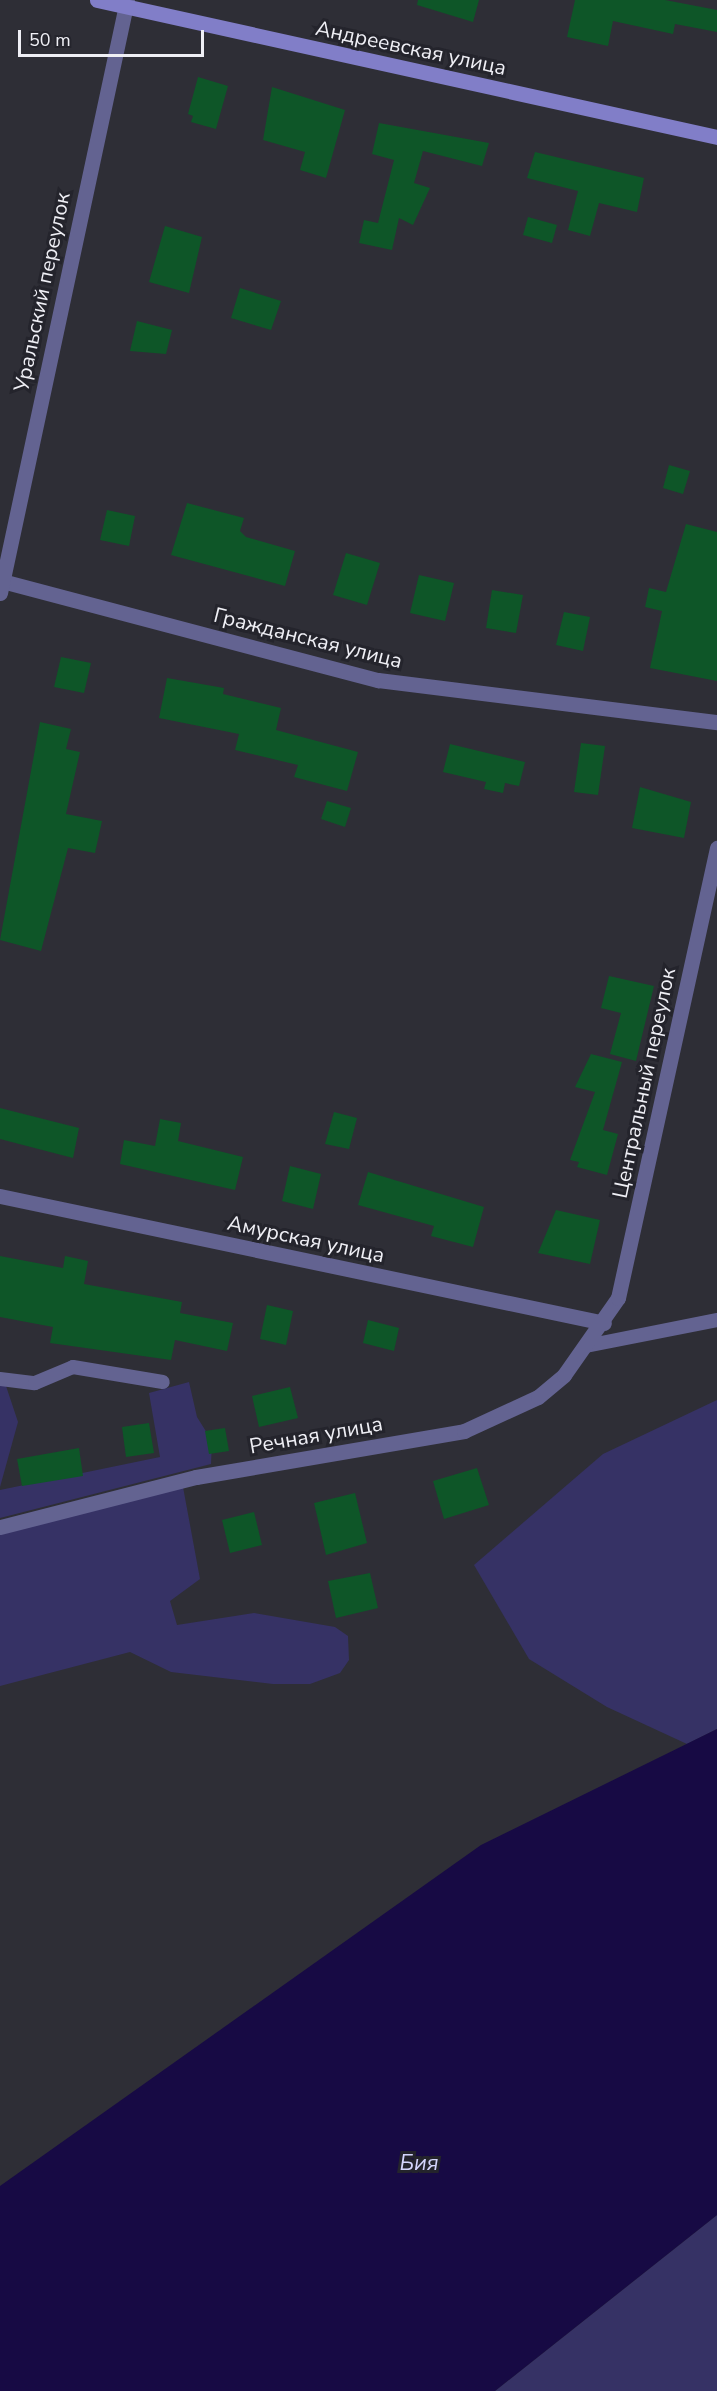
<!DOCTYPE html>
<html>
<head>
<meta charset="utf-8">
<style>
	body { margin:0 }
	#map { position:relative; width:717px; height:2391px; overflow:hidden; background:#2e2e36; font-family:"Nunito Sans",sans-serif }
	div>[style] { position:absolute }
	.green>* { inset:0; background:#363265 }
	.water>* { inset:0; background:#170a44 }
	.building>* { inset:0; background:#0e5628 }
	.lane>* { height:14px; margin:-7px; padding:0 7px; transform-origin:7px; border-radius:7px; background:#636391 }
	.street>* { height:15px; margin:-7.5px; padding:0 7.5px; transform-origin:7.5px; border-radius:7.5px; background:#636391 }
	.secondary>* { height:15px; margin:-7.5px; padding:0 7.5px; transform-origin:7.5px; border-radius:7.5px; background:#817ec8 }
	span { translate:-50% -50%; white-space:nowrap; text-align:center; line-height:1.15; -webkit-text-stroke:6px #24242c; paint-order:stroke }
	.street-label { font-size:21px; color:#efeff5 }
	.water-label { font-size:22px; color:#d4d5fb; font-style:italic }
	.scale { position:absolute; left:18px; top:30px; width:186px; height:27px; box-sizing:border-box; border:3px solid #efeff5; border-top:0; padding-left:8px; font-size:18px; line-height:21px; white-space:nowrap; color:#efeff5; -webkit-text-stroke:4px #24242c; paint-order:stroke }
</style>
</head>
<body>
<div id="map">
	<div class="green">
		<div style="clip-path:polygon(189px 1382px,197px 1417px,212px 1441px,211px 1464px,0 1518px,0 1490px,160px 1457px,149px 1393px)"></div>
		<div style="clip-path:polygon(0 1385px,6px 1386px,18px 1422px,0 1487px)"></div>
		<div style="clip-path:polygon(717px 1400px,717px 1729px,687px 1744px,607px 1707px,529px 1659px,474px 1565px,603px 1454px)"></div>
		<div style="clip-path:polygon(183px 1487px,200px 1579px,170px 1601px,177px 1625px,254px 1613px,335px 1627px,348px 1636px,349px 1660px,340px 1673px,310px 1684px,273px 1684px,171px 1672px,130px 1652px,0 1686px,0 1531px)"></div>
		<div style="clip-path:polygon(717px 2215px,717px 2391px,495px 2391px)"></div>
	</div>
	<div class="water">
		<div style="clip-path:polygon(717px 1729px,717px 2215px,495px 2391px,0 2391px,0 2186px,481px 1845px)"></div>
	</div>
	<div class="building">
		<div style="clip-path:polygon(418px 0,479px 0,473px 22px,417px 5px)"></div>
		<div style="clip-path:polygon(575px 0,665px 0,717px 10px,717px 32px,675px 24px,673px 34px,613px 21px,608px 46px,567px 37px)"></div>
		<div style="clip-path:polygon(198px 77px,228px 86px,216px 129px,191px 122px,193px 116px,188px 114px)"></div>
		<div style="clip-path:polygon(272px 87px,345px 110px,326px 178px,300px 170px,305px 152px,263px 140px)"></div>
		<div style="clip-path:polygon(379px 123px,489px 143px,482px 166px,423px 151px,414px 183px,430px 188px,413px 225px,399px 218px,392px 250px,359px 243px,364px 220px,378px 223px,394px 160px,372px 154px)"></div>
		<div style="clip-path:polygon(535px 152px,644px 178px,637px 212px,599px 203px,590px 236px,568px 230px,578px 191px,527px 178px)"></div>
		<div style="clip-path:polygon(528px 217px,557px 225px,552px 243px,523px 235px)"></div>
		<div style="clip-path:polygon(165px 226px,202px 237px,189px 293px,149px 282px)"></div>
		<div style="clip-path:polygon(240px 288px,281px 301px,271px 330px,231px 318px)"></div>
		<div style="clip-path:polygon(137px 321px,172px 330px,166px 354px,130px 351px)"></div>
		<div style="clip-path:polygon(669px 465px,690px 471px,683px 494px,663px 488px)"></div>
		<div style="clip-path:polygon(187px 503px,244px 518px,240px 531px,246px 537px,295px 551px,285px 586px,171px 555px)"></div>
		<div style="clip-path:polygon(107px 510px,135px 516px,129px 546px,100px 540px)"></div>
		<div style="clip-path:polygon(686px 524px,717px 532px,717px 681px,650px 668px,662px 611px,645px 607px,649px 588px,666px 592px)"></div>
		<div style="clip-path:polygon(346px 553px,380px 563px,367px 605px,333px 595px)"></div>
		<div style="clip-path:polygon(419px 575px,454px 583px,445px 621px,410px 613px)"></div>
		<div style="clip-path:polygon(492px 590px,523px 595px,516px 633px,486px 628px)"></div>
		<div style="clip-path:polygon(564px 612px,590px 617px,583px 651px,556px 645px)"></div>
		<div style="clip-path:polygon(61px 657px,91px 663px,84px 693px,54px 687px)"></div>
		<div style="clip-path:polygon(167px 678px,224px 688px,223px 694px,281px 708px,276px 730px,358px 752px,347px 791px,294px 777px,298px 765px,235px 750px,239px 734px,159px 718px)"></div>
		<div style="clip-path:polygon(40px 722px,71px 729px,66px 749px,80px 752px,66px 814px,102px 821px,95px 853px,68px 848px,41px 951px,0 940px)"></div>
		<div style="clip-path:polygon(581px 743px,605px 746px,598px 795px,574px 792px)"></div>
		<div style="clip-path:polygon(450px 744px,525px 762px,519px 786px,505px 783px,503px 793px,484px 789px,486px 782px,443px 772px)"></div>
		<div style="clip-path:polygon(640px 787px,691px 802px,684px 838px,632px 828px)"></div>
		<div style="clip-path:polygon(327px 801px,351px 808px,345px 827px,321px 819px)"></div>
		<div style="clip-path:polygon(609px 976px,654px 986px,636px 1061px,610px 1054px,621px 1013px,601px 1008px)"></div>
		<div style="clip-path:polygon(591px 1054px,622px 1062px,603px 1130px,618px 1134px,607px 1175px,577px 1167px,579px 1162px,570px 1160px,595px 1092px,575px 1087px)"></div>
		<div style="clip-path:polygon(0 1108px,79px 1128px,73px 1158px,0 1139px)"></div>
		<div style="clip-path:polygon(334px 1112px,357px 1118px,349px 1149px,325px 1144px)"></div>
		<div style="clip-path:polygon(160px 1119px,181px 1123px,178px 1141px,243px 1157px,235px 1190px,120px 1164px,124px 1140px,155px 1146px)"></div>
		<div style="clip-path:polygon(290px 1166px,321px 1174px,313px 1209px,282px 1201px)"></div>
		<div style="clip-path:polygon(368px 1172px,484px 1207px,473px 1247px,431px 1236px,434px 1226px,358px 1205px)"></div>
		<div style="clip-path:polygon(556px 1210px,600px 1220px,590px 1264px,538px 1253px)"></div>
		<div style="clip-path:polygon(0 1256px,63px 1268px,65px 1256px,88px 1261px,84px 1284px,182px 1302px,180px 1313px,233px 1323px,227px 1351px,175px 1340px,171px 1360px,50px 1343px,53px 1327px,0 1317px)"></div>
		<div style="clip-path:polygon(267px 1305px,293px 1311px,286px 1345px,260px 1339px)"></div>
		<div style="clip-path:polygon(368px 1320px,399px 1328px,394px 1351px,363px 1343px)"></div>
		<div style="clip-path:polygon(290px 1387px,298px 1418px,259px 1427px,252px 1396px)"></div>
		<div style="clip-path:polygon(149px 1423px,154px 1453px,126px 1457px,122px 1427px)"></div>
		<div style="clip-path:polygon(225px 1428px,229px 1451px,209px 1454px,205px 1431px)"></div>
		<div style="clip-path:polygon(79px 1448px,83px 1476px,22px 1486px,17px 1459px)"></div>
		<div style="clip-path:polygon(477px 1468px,489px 1505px,444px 1519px,433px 1481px)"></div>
		<div style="clip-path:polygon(355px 1493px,367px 1543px,326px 1555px,314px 1503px)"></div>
		<div style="clip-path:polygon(254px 1512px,262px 1545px,230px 1553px,222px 1520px)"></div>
		<div style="clip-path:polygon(370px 1573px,378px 1608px,336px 1618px,328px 1581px)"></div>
	</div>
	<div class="lane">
		<div style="left:586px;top:1346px;width:134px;rotate:-11.2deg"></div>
		<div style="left:0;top:1379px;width:35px;rotate:7deg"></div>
		<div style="left:35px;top:1383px;width:41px;rotate:-22.8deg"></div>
		<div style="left:73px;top:1367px;width:91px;rotate:9.5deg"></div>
	</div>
	<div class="street">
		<div style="left:2px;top:581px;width:389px;rotate:14.8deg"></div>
		<div style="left:378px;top:680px;width:342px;rotate:7.1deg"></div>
		<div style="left:0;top:593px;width:606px;rotate:-77.91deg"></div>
		<div style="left:0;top:1196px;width:617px;rotate:11.87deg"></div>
		<div style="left:0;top:1527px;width:202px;rotate:-14.3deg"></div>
		<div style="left:196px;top:1477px;width:272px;rotate:-9.7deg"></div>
		<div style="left:464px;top:1431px;width:81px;rotate:-24.7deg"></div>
		<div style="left:538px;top:1397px;width:34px;rotate:-40deg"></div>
		<div style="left:564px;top:1375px;width:94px;rotate:-55deg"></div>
		<div style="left:618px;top:1298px;width:461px;rotate:-77.6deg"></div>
	</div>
	<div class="secondary">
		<div style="left:97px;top:0;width:635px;rotate:12.46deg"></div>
	</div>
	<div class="street-label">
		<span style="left:411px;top:48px;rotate:12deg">Андреевская улица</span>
		<span style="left:42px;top:292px;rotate:-78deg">Уральский переулок</span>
		<span style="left:308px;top:638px;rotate:14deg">Гражданская улица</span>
		<span style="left:644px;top:1083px;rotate:-78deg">Центральный переулок</span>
		<span style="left:306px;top:1239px;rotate:12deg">Амурская улица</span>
		<span style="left:316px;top:1435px;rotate:-10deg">Речная улица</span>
	</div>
	<div class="water-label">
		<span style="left:419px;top:2164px">Бия</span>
	</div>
	<div class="scale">50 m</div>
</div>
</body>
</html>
